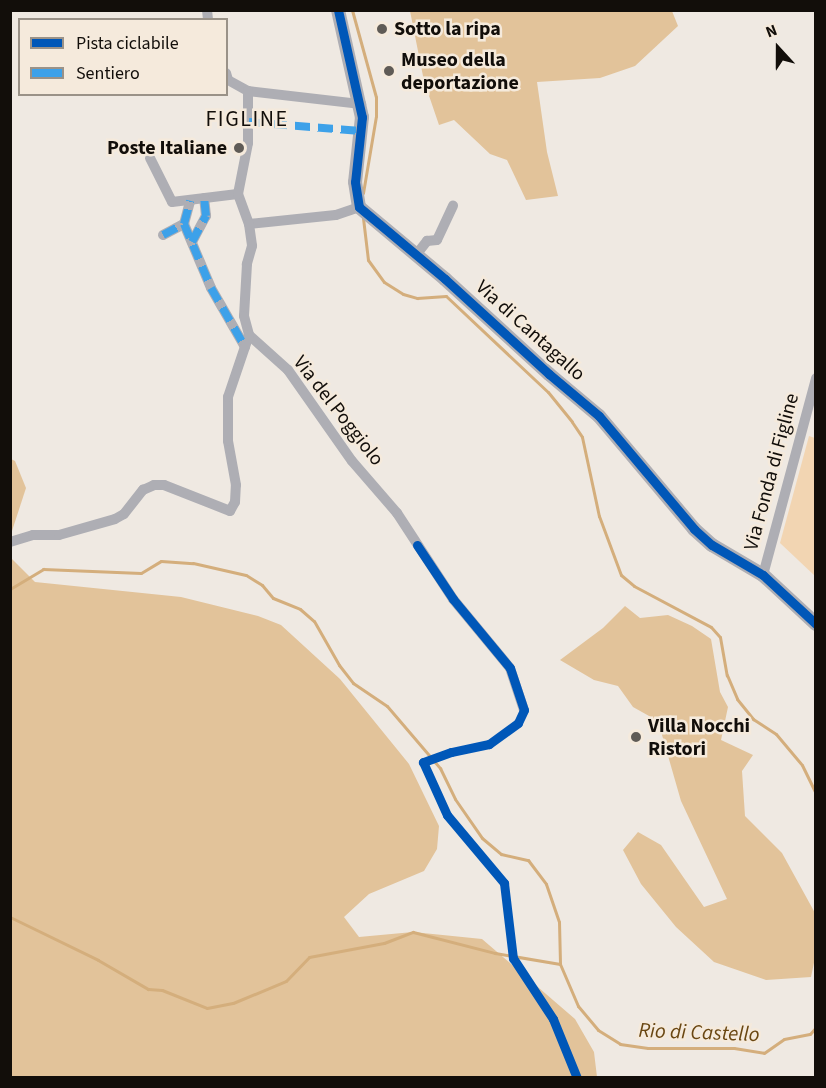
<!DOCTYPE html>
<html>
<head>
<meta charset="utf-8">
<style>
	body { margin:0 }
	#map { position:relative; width:826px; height:1088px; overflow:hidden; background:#efe9e2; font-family:"Source Sans 3",sans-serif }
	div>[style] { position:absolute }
	.green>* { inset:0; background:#f2d5b2 }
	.forest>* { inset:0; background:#e2c39a }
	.stream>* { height:3px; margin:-1.5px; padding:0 1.5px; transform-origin:1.5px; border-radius:1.5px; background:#d4ae7c }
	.minor>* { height:10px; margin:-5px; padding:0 5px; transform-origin:5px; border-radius:5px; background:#aeaeb4 }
	.tertiary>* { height:14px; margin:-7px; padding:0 7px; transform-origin:7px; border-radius:7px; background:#aeaeb4 }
	.quiet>* { height:8px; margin-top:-4px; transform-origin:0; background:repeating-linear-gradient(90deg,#3da1e9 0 15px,transparent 0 23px) }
	.cycleway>* { height:9px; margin:-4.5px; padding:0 4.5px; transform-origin:4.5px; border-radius:4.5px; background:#0057b8 }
	.dots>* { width:16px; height:16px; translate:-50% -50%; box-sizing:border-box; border:3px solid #f5eadc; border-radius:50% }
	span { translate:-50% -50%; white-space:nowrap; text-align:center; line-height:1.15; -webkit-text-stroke:5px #f5eadc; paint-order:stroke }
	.poi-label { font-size:20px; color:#120e0a; font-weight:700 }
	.left { translate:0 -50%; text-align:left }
	.right { translate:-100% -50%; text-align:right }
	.street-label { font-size:20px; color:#120e0a }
	.water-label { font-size:21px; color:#6a4712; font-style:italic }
	.quarter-label { font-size:22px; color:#120e0a; letter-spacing:1.5px }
	.frame { position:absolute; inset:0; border:12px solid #120e0a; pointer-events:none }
	.legend { position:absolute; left:18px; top:18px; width:210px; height:78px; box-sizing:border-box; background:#f5eadc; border:2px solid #9a9288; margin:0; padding:8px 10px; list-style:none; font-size:18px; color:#120e0a }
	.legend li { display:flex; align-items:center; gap:12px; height:30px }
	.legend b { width:30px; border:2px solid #9a9288 }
	.north { position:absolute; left:748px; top:18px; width:60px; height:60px; -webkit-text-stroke:4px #f5eadc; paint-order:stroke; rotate:339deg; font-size:16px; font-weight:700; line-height:24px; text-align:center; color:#120e0a }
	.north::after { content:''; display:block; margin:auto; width:21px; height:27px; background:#120e0a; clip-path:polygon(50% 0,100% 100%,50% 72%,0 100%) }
</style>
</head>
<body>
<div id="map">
	<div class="green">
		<div style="clip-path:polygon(809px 436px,815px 438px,815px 576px,780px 543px)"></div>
	</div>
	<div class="forest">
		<div style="clip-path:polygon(410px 11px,672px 11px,678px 26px,635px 66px,600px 78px,537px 82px,547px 152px,558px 196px,526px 200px,507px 160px,490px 154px,454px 120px,439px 125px,424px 81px)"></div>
		<div style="clip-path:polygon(11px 459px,15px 461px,26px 488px,11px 534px)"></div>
		<div style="clip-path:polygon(11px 558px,35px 582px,181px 597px,258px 616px,281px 625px,340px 679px,409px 764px,439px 826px,437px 849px,424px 871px,369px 894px,344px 917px,359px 937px,413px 932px,482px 939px,575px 1019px,594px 1052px,597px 1077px,11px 1077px)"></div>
		<div style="clip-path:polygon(625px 606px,640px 618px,668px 615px,692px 626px,711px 639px,720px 692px,728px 707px,721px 740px,753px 755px,742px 771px,745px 816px,782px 853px,815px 913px,815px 958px,811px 977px,766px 980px,714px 962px,676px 927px,641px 884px,623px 850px,638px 832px,661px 845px,704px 907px,727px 899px,681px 801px,658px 721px,633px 707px,618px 686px,594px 680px,560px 660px,603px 628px)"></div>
	</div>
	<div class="stream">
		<div style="left:352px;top:10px;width:90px;rotate:74.6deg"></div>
		<div style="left:376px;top:97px;width:19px;rotate:90deg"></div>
		<div style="left:376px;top:116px;width:78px;rotate:99.6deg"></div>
		<div style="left:363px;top:218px;width:42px;rotate:83.2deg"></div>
		<div style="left:368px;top:260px;width:27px;rotate:54deg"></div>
		<div style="left:384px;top:282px;width:22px;rotate:32deg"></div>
		<div style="left:403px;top:294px;width:15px;rotate:16deg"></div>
		<div style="left:417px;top:298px;width:29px;rotate:-4deg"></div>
		<div style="left:446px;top:296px;width:140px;rotate:43.3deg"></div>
		<div style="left:548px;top:392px;width:38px;rotate:51deg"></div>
		<div style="left:572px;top:422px;width:18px;rotate:56deg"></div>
		<div style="left:582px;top:437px;width:81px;rotate:77.9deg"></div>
		<div style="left:599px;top:516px;width:63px;rotate:69.6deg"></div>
		<div style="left:621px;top:575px;width:17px;rotate:40deg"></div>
		<div style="left:634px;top:586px;width:87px;rotate:28deg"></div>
		<div style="left:711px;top:627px;width:13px;rotate:48deg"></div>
		<div style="left:720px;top:637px;width:39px;rotate:80deg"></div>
		<div style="left:727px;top:675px;width:26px;rotate:67deg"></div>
		<div style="left:737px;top:699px;width:26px;rotate:51deg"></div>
		<div style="left:753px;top:719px;width:27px;rotate:33deg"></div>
		<div style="left:776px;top:734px;width:40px;rotate:50deg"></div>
		<div style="left:802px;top:765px;width:32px;rotate:64deg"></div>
		<div style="left:10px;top:589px;width:39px;rotate:-31deg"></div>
		<div style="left:43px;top:569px;width:98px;rotate:2.3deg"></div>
		<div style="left:141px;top:573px;width:23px;rotate:-31deg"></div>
		<div style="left:161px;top:561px;width:32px;rotate:4deg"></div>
		<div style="left:193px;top:563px;width:54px;rotate:12.8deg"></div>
		<div style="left:246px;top:575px;width:19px;rotate:32deg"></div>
		<div style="left:262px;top:585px;width:17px;rotate:50deg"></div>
		<div style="left:273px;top:598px;width:29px;rotate:22deg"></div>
		<div style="left:300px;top:609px;width:18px;rotate:41deg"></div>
		<div style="left:314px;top:621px;width:51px;rotate:60.4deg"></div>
		<div style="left:339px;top:665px;width:23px;rotate:52deg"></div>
		<div style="left:353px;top:683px;width:41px;rotate:34.1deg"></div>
		<div style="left:387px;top:706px;width:82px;rotate:49.5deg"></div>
		<div style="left:440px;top:768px;width:34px;rotate:64deg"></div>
		<div style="left:455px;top:799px;width:47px;rotate:55.3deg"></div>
		<div style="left:482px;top:838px;width:25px;rotate:40deg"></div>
		<div style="left:501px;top:854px;width:28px;rotate:13deg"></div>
		<div style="left:528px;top:860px;width:30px;rotate:53deg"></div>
		<div style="left:546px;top:884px;width:40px;rotate:71.1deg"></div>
		<div style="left:559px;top:922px;width:42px;rotate:88.6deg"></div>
		<div style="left:560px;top:964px;width:46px;rotate:66.8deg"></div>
		<div style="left:578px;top:1006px;width:31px;rotate:50deg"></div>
		<div style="left:598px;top:1030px;width:26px;rotate:32deg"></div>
		<div style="left:620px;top:1044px;width:28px;rotate:8deg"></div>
		<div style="left:648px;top:1048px;width:86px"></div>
		<div style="left:734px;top:1048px;width:30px;rotate:9deg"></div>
		<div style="left:764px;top:1053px;width:24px;rotate:-35deg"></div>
		<div style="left:784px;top:1039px;width:26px;rotate:-11deg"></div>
		<div style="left:810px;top:1034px;width:9px;rotate:-49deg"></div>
		<div style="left:10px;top:917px;width:98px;rotate:26deg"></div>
		<div style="left:98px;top:960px;width:58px;rotate:30.1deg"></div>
		<div style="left:148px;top:989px;width:14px;rotate:4deg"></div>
		<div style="left:162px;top:990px;width:48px;rotate:21.8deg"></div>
		<div style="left:207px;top:1008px;width:26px;rotate:-11deg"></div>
		<div style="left:233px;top:1003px;width:57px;rotate:-22.5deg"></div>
		<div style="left:286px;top:981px;width:33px;rotate:-46deg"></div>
		<div style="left:309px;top:957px;width:76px;rotate:-10.6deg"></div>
		<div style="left:384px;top:943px;width:31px;rotate:-21deg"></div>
		<div style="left:413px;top:932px;width:85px;rotate:14.4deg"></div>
		<div style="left:495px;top:953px;width:66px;rotate:9.6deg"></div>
	</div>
	<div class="minor">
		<div style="left:207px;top:10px;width:10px;rotate:84deg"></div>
		<div style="left:226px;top:73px;width:7px;rotate:74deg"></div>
		<div style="left:228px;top:80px;width:23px;rotate:29deg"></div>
		<div style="left:248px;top:91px;width:114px;rotate:6.6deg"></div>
		<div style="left:150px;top:158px;width:49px;rotate:63.4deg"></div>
		<div style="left:172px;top:202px;width:66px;rotate:-6.9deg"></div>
		<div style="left:238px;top:194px;width:32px;rotate:70deg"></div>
		<div style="left:249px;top:224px;width:87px;rotate:-5.9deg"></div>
		<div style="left:336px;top:215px;width:24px;rotate:-19deg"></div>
		<div style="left:238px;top:194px;width:52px;rotate:-78.9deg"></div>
		<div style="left:248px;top:143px;width:52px;rotate:-90deg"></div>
		<div style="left:184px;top:224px;width:24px;rotate:-75deg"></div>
		<div style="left:249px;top:224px;width:22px;rotate:82deg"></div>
		<div style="left:252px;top:246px;width:19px;rotate:106deg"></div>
		<div style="left:247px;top:264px;width:52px;rotate:93.3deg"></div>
		<div style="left:244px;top:316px;width:20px;rotate:75deg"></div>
		<div style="left:249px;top:335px;width:52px;rotate:41.9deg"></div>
		<div style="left:288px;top:370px;width:111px;rotate:54.9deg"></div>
		<div style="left:352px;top:461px;width:69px;rotate:49.1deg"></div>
		<div style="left:397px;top:513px;width:103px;rotate:56.9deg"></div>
		<div style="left:453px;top:599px;width:89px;rotate:50.4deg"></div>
		<div style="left:510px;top:668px;width:44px;rotate:71.6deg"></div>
		<div style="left:163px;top:235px;width:24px;rotate:-28deg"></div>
		<div style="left:184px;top:224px;width:69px;rotate:67.1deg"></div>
		<div style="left:211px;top:288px;width:68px;rotate:60deg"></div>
		<div style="left:192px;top:242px;width:30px;rotate:-62deg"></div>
		<div style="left:206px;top:216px;width:18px;rotate:-96deg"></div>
		<div style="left:416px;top:255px;width:18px;rotate:-52deg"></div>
		<div style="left:427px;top:241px;width:10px;rotate:-6deg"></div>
		<div style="left:437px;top:240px;width:38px;rotate:-65deg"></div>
		<div style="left:10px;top:542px;width:24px;rotate:-17deg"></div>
		<div style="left:33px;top:535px;width:26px"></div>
		<div style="left:59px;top:535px;width:58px;rotate:-15.9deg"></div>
		<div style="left:115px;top:519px;width:10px;rotate:-29deg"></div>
		<div style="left:124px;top:514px;width:31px;rotate:-52deg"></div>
		<div style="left:143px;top:490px;width:12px;rotate:-24deg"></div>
		<div style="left:154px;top:485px;width:10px"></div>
		<div style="left:164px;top:485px;width:71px;rotate:21.5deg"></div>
		<div style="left:230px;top:511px;width:10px;rotate:-61deg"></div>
		<div style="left:235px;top:502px;width:17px;rotate:-87deg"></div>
		<div style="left:236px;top:485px;width:45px;rotate:-100.3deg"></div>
		<div style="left:228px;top:441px;width:44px;rotate:-90deg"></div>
		<div style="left:228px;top:397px;width:65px;rotate:-71.3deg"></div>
		<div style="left:763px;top:575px;width:204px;rotate:-74.9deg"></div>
	</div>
	<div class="tertiary">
		<div style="left:338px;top:10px;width:110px;rotate:77.4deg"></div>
		<div style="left:362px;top:117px;width:65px;rotate:96.1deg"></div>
		<div style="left:355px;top:182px;width:25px;rotate:81deg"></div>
		<div style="left:359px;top:207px;width:112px;rotate:39.9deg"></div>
		<div style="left:445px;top:279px;width:141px;rotate:42.4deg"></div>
		<div style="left:549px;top:374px;width:65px;rotate:40deg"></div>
		<div style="left:599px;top:416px;width:148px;rotate:49.9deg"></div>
		<div style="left:694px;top:529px;width:24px;rotate:42deg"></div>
		<div style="left:712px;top:545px;width:59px;rotate:30.5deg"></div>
		<div style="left:763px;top:575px;width:72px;rotate:42.8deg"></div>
	</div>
	<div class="quiet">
		<div style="left:249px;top:122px;width:112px;rotate:4.6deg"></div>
		<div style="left:184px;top:224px;width:24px;rotate:-75deg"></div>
		<div style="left:163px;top:235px;width:24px;rotate:-28deg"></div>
		<div style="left:184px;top:224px;width:69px;rotate:67.1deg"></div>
		<div style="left:211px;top:288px;width:68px;rotate:60deg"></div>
		<div style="left:192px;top:242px;width:30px;rotate:-62deg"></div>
		<div style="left:206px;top:216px;width:18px;rotate:-96deg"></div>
	</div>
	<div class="cycleway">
		<div style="left:338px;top:10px;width:110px;rotate:77.4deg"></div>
		<div style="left:362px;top:117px;width:65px;rotate:96.1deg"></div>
		<div style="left:355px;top:182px;width:25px;rotate:81deg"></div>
		<div style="left:359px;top:207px;width:112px;rotate:39.9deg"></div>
		<div style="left:445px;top:279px;width:141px;rotate:42.4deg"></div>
		<div style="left:549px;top:374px;width:65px;rotate:40deg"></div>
		<div style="left:599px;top:416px;width:148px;rotate:49.9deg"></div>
		<div style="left:694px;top:529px;width:24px;rotate:42deg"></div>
		<div style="left:712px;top:545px;width:59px;rotate:30.5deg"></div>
		<div style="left:763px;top:575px;width:72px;rotate:42.8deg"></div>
		<div style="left:417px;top:545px;width:65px;rotate:56.3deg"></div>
		<div style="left:453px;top:599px;width:89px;rotate:50.4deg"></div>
		<div style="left:510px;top:668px;width:44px;rotate:71.6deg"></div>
		<div style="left:524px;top:710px;width:14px;rotate:115deg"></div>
		<div style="left:518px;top:723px;width:36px;rotate:144deg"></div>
		<div style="left:489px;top:744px;width:39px;rotate:168deg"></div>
		<div style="left:451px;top:752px;width:30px;rotate:160deg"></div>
		<div style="left:423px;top:762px;width:58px;rotate:65.6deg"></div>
		<div style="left:447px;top:815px;width:89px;rotate:50deg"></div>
		<div style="left:504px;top:883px;width:76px;rotate:83.2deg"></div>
		<div style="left:513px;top:958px;width:73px;rotate:56.7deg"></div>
		<div style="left:553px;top:1019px;width:64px;rotate:67.9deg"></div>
	</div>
	<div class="dots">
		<div style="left:382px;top:29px;background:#5f5b56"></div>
		<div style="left:389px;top:71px;background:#5f5b56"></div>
		<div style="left:239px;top:148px;background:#5f5b56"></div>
		<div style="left:636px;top:737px;background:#5f5b56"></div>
	</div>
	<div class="poi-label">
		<span class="left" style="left:394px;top:29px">Sotto la ripa</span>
		<span class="left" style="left:401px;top:72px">Museo della<br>deportazione</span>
		<span class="right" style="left:227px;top:148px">Poste Italiane</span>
		<span class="left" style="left:648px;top:738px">Villa Nocchi<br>Ristori</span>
	</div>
	<div class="street-label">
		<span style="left:530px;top:331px;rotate:42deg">Via di Cantagallo</span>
		<span style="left:338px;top:411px;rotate:52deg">Via del Poggiolo</span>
		<span style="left:772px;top:472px;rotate:-75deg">Via Fonda di Figline</span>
	</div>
	<div class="water-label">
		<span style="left:699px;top:1032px;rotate:2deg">Rio di Castello</span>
	</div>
	<div class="quarter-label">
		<span style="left:247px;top:120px">FIGLINE</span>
	</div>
	<div class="frame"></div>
	<ul class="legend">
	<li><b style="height:8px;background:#0057b8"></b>Pista ciclabile</li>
	<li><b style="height:8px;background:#3da1e9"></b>Sentiero</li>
	</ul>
	<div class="north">N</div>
</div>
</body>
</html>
